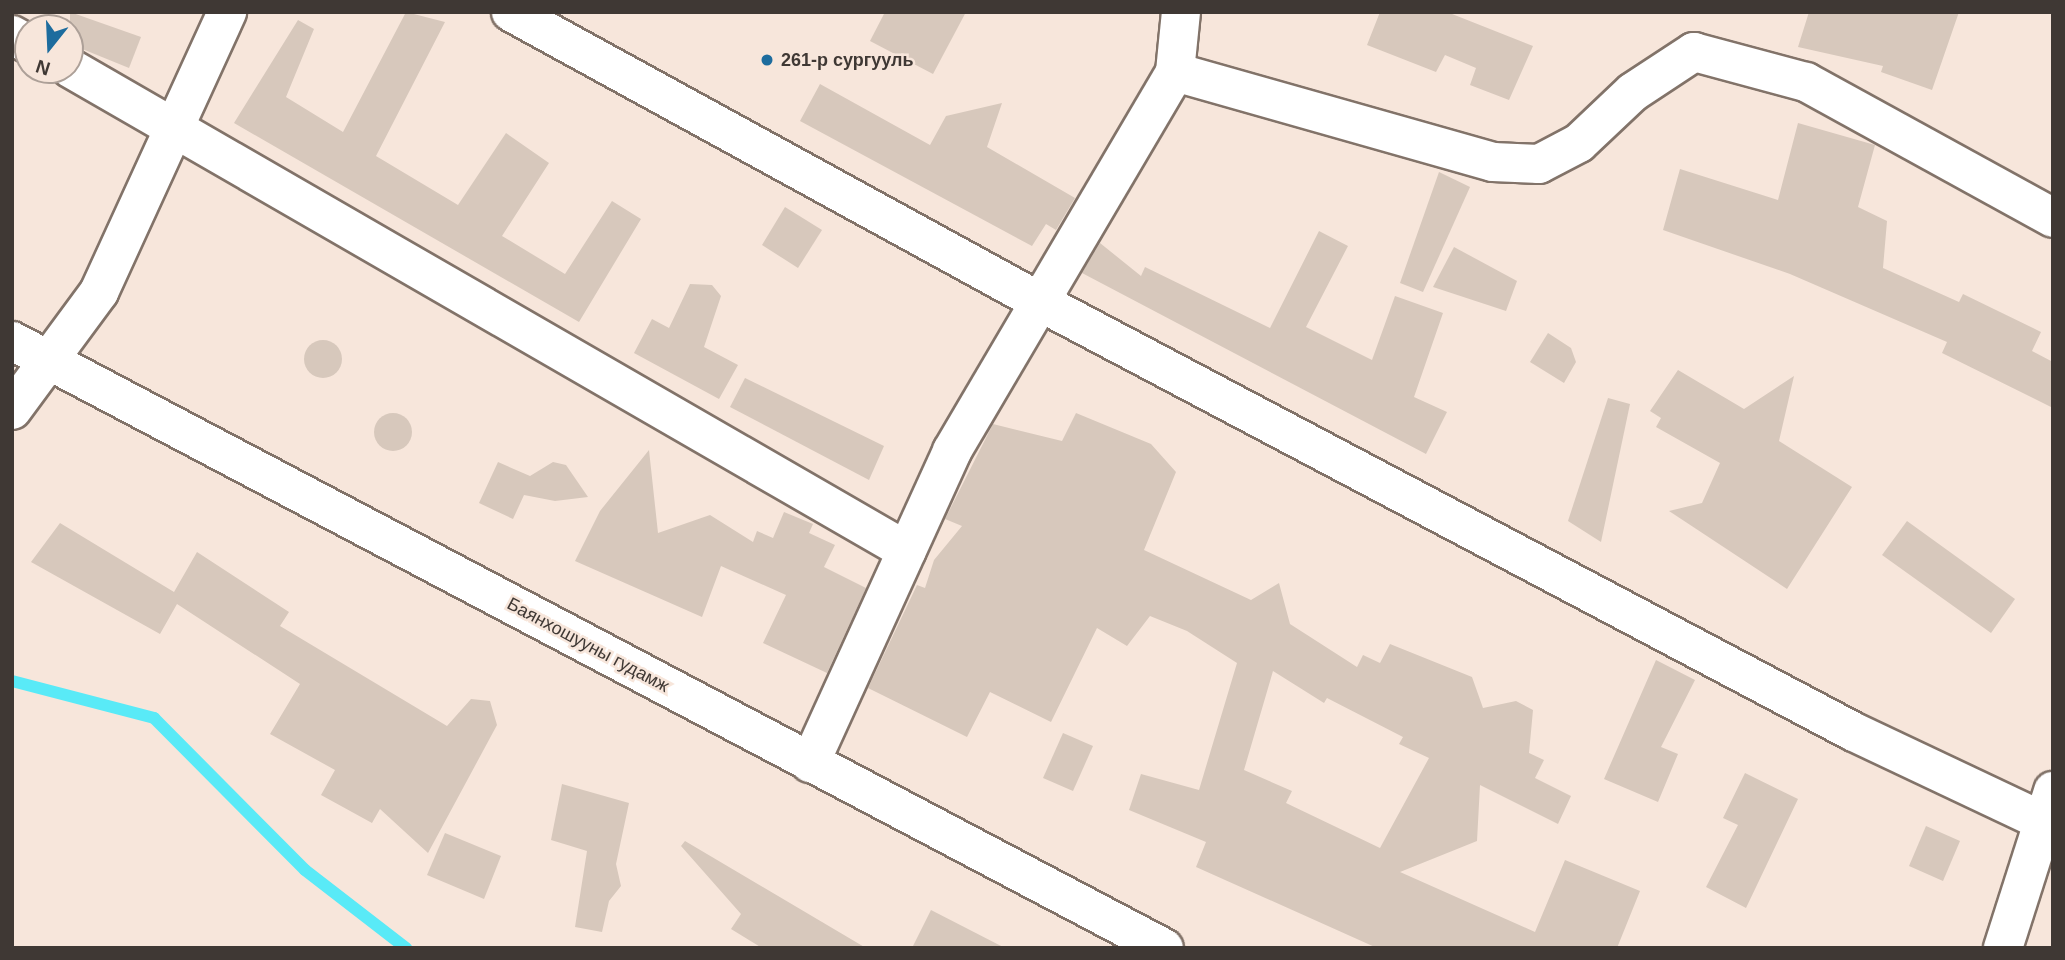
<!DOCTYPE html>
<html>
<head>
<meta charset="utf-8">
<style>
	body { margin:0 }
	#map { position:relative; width:2065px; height:960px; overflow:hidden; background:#f7e6db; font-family:Helvetica,sans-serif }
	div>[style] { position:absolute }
	.stream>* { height:12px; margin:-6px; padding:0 6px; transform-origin:6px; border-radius:6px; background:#59eaf7 }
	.building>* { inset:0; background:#d7c8bc }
	.round { border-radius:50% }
	.roads { filter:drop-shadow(2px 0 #827369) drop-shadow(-2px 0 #827369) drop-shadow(0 2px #827369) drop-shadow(0 -2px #827369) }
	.street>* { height:38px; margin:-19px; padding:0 19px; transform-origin:19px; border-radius:19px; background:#fff }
	.secondary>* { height:38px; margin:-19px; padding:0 19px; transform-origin:19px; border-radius:19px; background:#fff }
	.dots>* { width:19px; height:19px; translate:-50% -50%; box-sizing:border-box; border:4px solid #f7e6db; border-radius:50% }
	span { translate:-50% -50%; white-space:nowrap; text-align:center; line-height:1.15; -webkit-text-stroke:5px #f7e6db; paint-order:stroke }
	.poi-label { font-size:18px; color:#3f3834; font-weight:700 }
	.left { translate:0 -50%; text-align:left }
	.street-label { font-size:18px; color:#3f3834 }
	.frame { position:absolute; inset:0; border:14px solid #3f3834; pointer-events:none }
	.north { position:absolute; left:14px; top:14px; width:70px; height:70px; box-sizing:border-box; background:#f7e6db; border:2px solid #ada098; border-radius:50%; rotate:198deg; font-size:19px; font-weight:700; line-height:28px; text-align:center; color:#3f3834 }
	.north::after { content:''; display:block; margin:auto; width:24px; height:32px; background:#1d6c9e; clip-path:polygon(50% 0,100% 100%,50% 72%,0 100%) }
</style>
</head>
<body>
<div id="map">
	<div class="stream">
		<div style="left:12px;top:681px;width:147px;rotate:14.6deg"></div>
		<div style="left:154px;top:718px;width:214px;rotate:45.2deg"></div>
		<div style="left:305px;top:870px;width:128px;rotate:37.7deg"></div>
	</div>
	<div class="building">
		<div style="clip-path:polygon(70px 12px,141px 37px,129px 68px,70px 44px)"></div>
		<div style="clip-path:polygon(406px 12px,445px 22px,376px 156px,458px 205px,506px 133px,549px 163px,502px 236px,565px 274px,612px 201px,641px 219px,579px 322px,234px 123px,298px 20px,314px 29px,286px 97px,343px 132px)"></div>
		<div style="clip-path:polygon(885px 12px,966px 12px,933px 74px,870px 41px)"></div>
		<div style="clip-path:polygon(1380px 12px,1447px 12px,1533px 46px,1509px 100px,1470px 85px,1476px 68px,1445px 55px,1436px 72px,1367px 45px)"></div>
		<div style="clip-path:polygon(1809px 12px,1959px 12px,1932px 90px,1881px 72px,1883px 66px,1798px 47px)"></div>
		<div style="clip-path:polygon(820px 84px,930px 145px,946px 116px,1002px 103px,987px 147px,1075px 198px,1056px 230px,1046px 224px,1032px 246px,800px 121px)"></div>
		<div style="clip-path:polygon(1798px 123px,1875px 145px,1858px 207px,1887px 221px,1883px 268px,1959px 302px,1963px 294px,2041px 332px,2032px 351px,2053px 362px,2053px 408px,1942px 353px,1947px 342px,1790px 274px,1663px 230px,1680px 169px,1778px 200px)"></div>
		<div style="clip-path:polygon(1439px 172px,1470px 187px,1423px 292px,1400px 283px)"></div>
		<div style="clip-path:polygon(785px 207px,822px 230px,798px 268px,762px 245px)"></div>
		<div style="clip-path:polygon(1319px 231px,1348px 246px,1306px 327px,1372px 360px,1395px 296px,1443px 313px,1414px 397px,1447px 412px,1426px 454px,1082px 273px,1100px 243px,1141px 276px,1145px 267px,1270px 328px)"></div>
		<div style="clip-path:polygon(1454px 247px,1517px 281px,1506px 311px,1433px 287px)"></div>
		<div style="clip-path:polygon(690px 284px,712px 285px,721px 296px,704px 347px,738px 365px,719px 399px,634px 353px,652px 319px,669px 328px)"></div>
		<div style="clip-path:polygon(1548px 333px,1571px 348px,1576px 362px,1564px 383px,1530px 362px)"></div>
		<div class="round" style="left:304px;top:340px;width:38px;height:38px"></div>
		<div style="clip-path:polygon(1678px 370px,1744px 409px,1794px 376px,1779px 441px,1852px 487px,1787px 589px,1669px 511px,1702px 503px,1720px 463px,1656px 427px,1661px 418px,1650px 411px)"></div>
		<div style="clip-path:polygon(745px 378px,884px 446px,869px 480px,730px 407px)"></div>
		<div style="clip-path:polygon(1608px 398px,1630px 404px,1601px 542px,1568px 521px)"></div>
		<div class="round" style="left:374px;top:413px;width:38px;height:38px"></div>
		<div style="clip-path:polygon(evenodd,1076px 413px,1151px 444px,1176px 472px,1144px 550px,1251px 600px,1279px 583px,1290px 624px,1357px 667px,1363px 655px,1380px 663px,1390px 644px,1472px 677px,1483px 708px,1516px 701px,1533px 710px,1529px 753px,1544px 760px,1535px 778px,1571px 796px,1558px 824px,1480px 785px,1477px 841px,1400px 872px,1535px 932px,1565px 860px,1640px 891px,1617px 948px,1377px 948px,1196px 867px,1206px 842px,1129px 810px,1141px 774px,1199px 790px,1237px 663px,1187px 631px,1150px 616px,1127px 646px,1097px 628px,1051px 722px,990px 692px,967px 737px,868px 688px,917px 585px,925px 588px,934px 560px,962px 526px,945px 519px,993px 424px,1062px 441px,1076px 413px,1273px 671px,1324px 703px,1327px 698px,1403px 737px,1399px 744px,1429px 758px,1380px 848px,1286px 803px,1292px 791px,1244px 770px,1273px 671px)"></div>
		<div style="clip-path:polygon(649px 450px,658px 533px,710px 515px,753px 542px,757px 531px,773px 538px,784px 512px,813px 524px,809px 533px,835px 545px,824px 567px,866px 588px,827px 673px,763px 643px,786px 595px,721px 566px,702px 617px,575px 561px,600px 511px)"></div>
		<div style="clip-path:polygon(498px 462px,530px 476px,553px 462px,566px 465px,588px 497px,555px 501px,524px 495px,513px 519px,479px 503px)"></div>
		<div style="clip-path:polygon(1907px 521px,2015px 599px,1991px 633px,1882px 555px)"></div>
		<div style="clip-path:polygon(60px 523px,174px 592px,197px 552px,289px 612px,280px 626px,447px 726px,471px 699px,490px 701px,497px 725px,428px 853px,380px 809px,372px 823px,321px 795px,335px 770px,270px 734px,300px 684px,177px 604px,160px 634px,31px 562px)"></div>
		<div style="clip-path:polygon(1656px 660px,1695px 680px,1661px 747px,1678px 754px,1658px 802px,1604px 779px)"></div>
		<div style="clip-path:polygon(1063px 733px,1093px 746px,1073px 791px,1043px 778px)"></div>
		<div style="clip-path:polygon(1745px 773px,1798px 799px,1746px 908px,1706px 887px,1738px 825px,1723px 818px)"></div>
		<div style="clip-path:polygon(562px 784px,629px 803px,616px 864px,621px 886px,609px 901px,602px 932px,575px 927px,587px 851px,551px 840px)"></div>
		<div style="clip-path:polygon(1926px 826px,1960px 841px,1943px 881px,1909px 866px)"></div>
		<div style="clip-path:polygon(445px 833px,501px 856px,484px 899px,427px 875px)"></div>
		<div style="clip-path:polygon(685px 841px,866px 948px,762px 948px,731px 929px,741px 914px,681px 846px)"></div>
		<div style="clip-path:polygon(931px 910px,1005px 948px,912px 948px)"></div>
	</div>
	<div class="roads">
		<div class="street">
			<div style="left:511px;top:12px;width:606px;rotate:28.72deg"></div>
			<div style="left:1042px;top:303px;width:918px;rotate:27.85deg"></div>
			<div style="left:1854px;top:732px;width:220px;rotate:25.3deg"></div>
			<div style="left:12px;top:35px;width:18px;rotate:29deg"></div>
			<div style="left:70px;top:68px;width:966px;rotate:29.99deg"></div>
			<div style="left:1175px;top:72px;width:330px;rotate:15.8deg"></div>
			<div style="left:1493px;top:162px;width:46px;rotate:2.5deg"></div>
			<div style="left:1539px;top:164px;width:45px;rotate:-27.7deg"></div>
			<div style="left:1579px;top:143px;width:74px;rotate:-43.4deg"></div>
			<div style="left:1633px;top:92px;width:73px;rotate:-33.3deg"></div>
			<div style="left:1694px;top:52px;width:116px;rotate:15deg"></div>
			<div style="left:1806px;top:82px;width:282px;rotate:28.8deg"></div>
			<div style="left:12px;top:410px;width:147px;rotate:-53.6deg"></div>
			<div style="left:99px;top:292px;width:308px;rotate:-65.4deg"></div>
			<div style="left:810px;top:763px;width:343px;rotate:-65.5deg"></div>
			<div style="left:952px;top:451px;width:440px;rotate:-59.5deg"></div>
			<div style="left:1175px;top:72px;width:60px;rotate:-84.3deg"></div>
			<div style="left:2003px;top:948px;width:165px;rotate:-72.3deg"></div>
		</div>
		<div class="secondary">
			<div style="left:12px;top:341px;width:1302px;rotate:27.79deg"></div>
		</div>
	</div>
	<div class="dots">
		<div style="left:767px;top:60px;background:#1d6c9e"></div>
	</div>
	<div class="poi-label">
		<span class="left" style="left:781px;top:60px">261-р сургууль</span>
	</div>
	<div class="street-label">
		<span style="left:588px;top:645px;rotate:28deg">Баянхошууны гудамж</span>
	</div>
	<div class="frame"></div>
	<div class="north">N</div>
</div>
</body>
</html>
